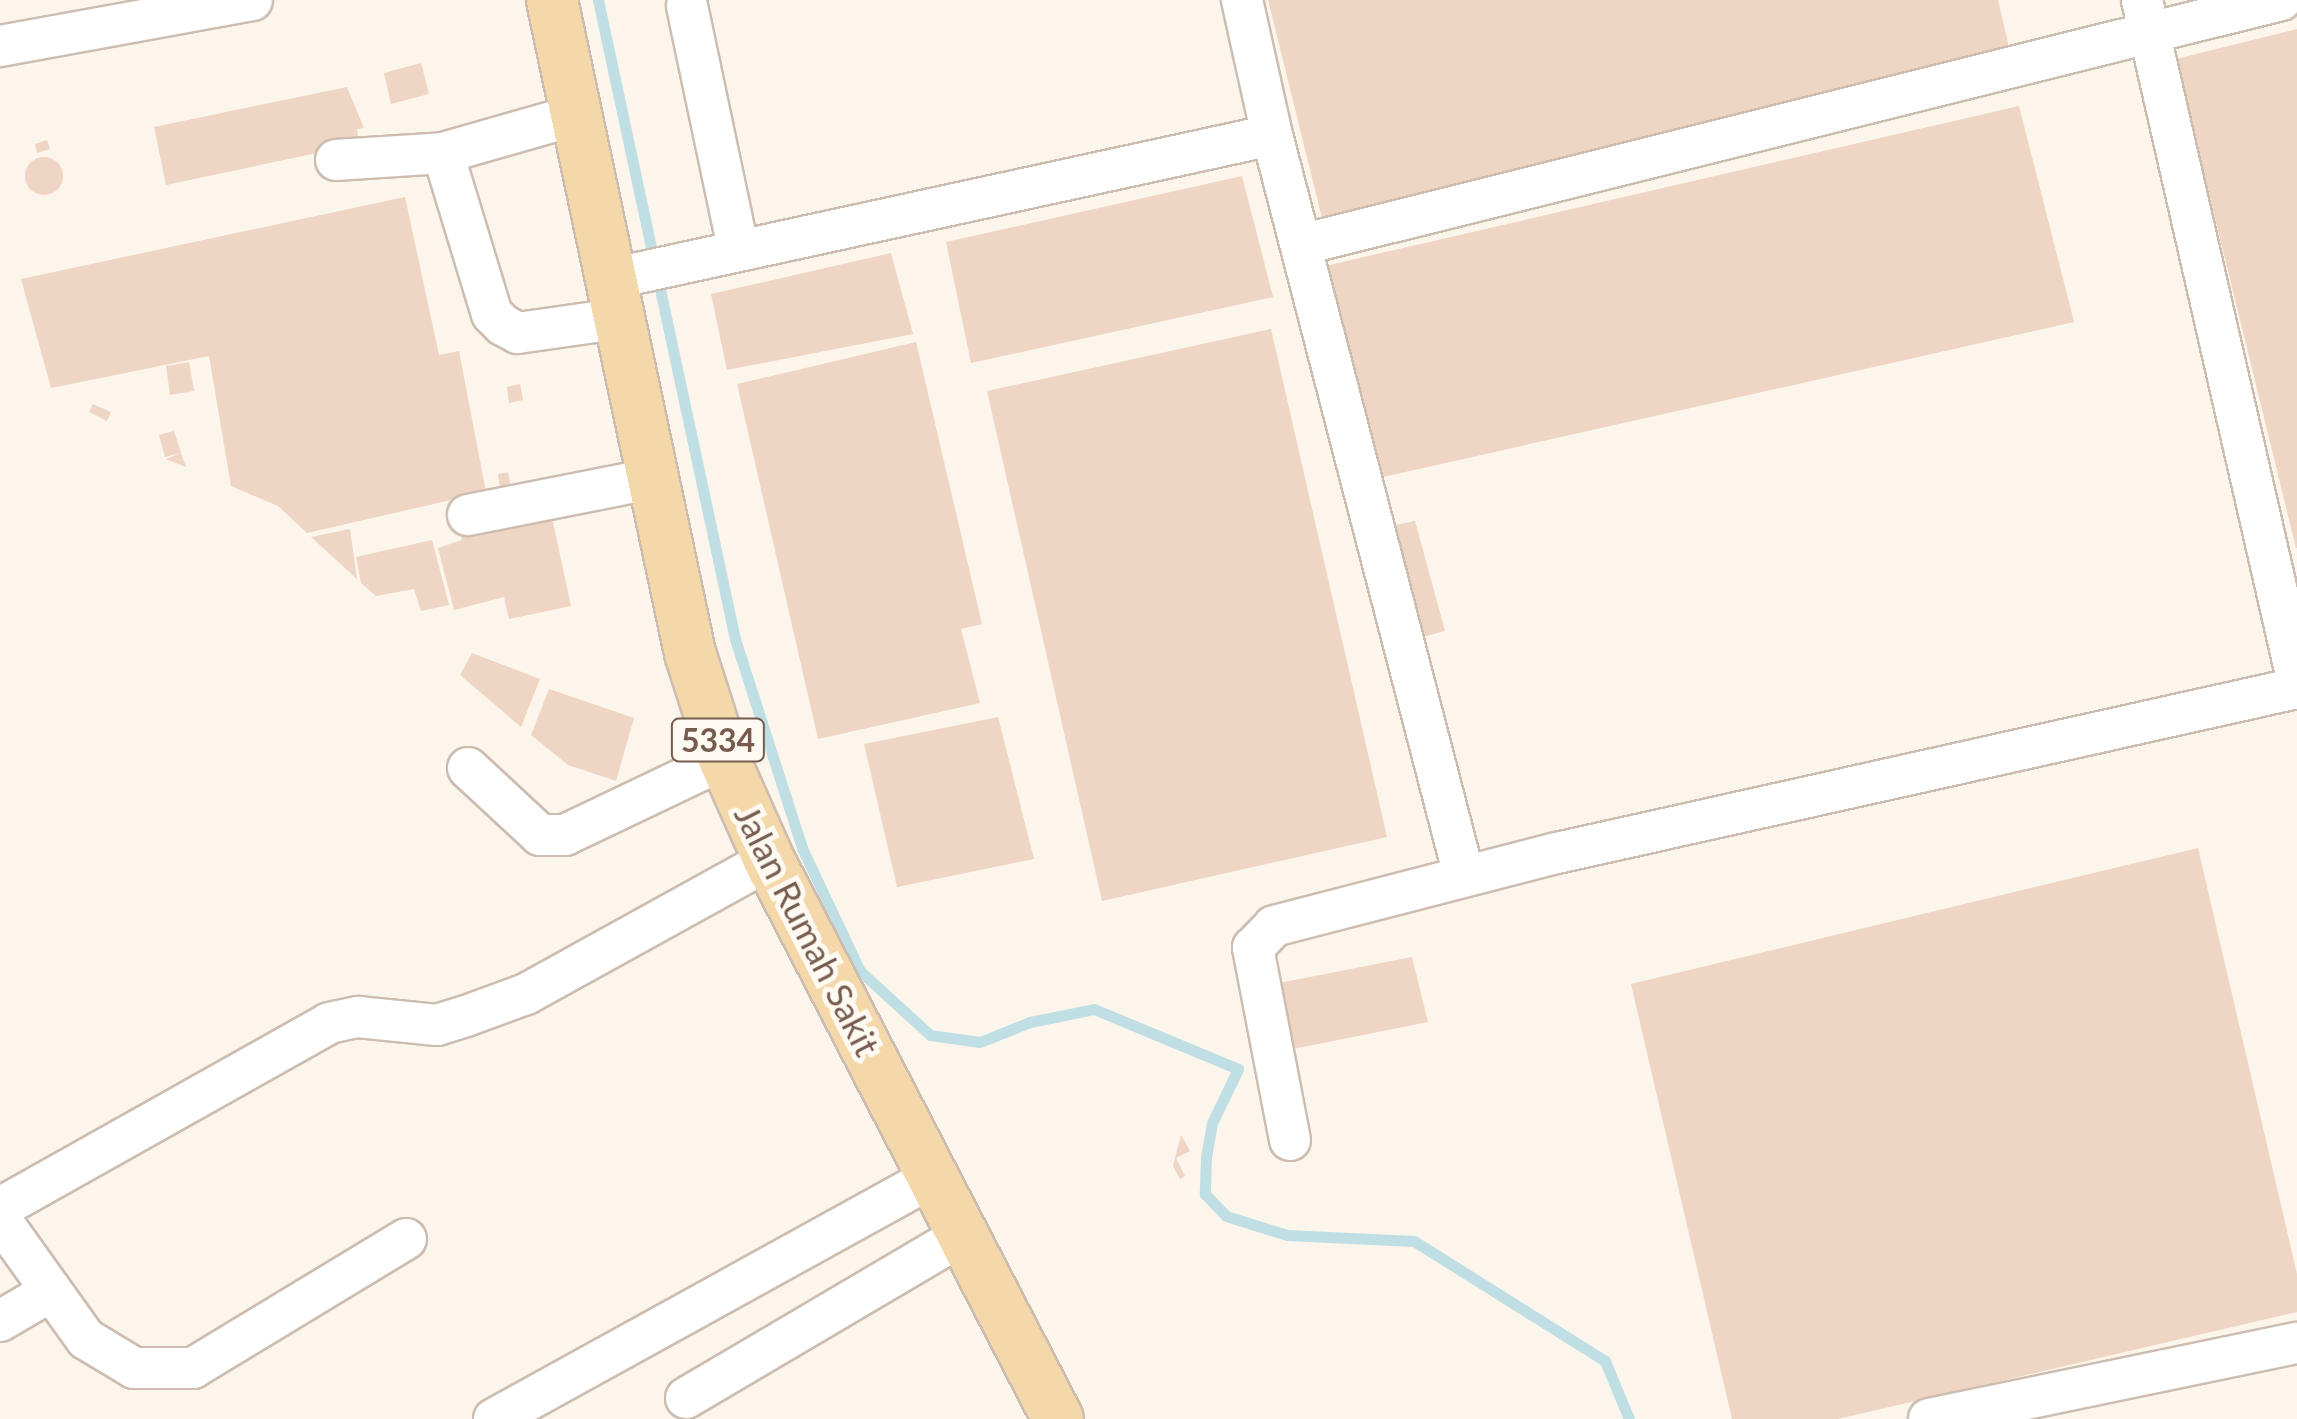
<!DOCTYPE html>
<html>
<head>
<meta charset="utf-8">
<style>
	body { margin:0 }
	#map { position:relative; width:2297px; height:1419px; overflow:hidden; background:#fbf5eb; font-family:Lato,sans-serif }
	div>[style] { position:absolute }
	.stream>* { height:11px; margin:-5.5px; padding:0 5.5px; transform-origin:5.5px; border-radius:5.5px; background:#c0dfe4 }
	.building>* { inset:0; background:#efd5c4 }
	.round { border-radius:50% }
	.roads { filter:drop-shadow(2px 0 #cdbdb1) drop-shadow(-2px 0 #cdbdb1) drop-shadow(0 2px #cdbdb1) drop-shadow(0 -2px #cdbdb1) }
	.minor>* { height:40px; margin:-20px; padding:0 20px; transform-origin:20px; border-radius:20px; background:#fff }
	.major>* { height:50px; margin:-25px; padding:0 25px; transform-origin:25px; border-radius:25px; background:#f4d8a9 }
	span { translate:-50% -50%; white-space:nowrap; text-align:center; line-height:1.15; -webkit-text-stroke:10px #fef9f1; paint-order:stroke }
	.shield-label span { padding:2px 8px; background:#fef9f1; border:2px solid; border-radius:8px; -webkit-text-stroke-width:0 }
	.shield-label { font-size:32px; color:#755c4f; font-weight:700 }
	.street-label { font-size:35px; color:#755c4f }
</style>
</head>
<body>
<div id="map">
	<div class="stream">
		<div style="left:598px;top:0;width:654px;rotate:77.9deg"></div>
		<div style="left:735px;top:639px;width:219px;rotate:72.2deg"></div>
		<div style="left:802px;top:848px;width:136px;rotate:64.8deg"></div>
		<div style="left:860px;top:971px;width:95px;rotate:42.4deg"></div>
		<div style="left:930px;top:1035px;width:50px;rotate:8deg"></div>
		<div style="left:980px;top:1042px;width:54px;rotate:-21.8deg"></div>
		<div style="left:1030px;top:1022px;width:65px;rotate:-11.5deg"></div>
		<div style="left:1094px;top:1009px;width:156px;rotate:22.6deg"></div>
		<div style="left:1238px;top:1069px;width:60px;rotate:115.7deg"></div>
		<div style="left:1212px;top:1123px;width:36px;rotate:100deg"></div>
		<div style="left:1206px;top:1158px;width:36px;rotate:92deg"></div>
		<div style="left:1205px;top:1194px;width:30px;rotate:46deg"></div>
		<div style="left:1226px;top:1216px;width:64px;rotate:17.3deg"></div>
		<div style="left:1287px;top:1235px;width:127px;rotate:2.7deg"></div>
		<div style="left:1414px;top:1241px;width:226px;rotate:32.1deg"></div>
		<div style="left:1605px;top:1361px;width:63px;rotate:67.5deg"></div>
	</div>
	<div class="building">
		<div style="clip-path:polygon(1268px 0,1998px 0,2011px 56px,1322px 218px)"></div>
		<div style="clip-path:polygon(2297px 29px,2297px 548px,2296px 548px,2176px 59px)"></div>
		<div style="clip-path:polygon(421px 63px,429px 94px,391px 104px,384px 73px)"></div>
		<div style="clip-path:polygon(347px 87px,364px 128px,357px 129px,359px 144px,166px 185px,154px 127px)"></div>
		<div style="clip-path:polygon(2019px 106px,2074px 322px,1374px 479px,1325px 266px)"></div>
		<div style="clip-path:polygon(47px 140px,50px 149px,37px 153px,35px 144px)"></div>
		<div class="round" style="left:25px;top:157px;width:38px;height:38px"></div>
		<div style="clip-path:polygon(1242px 176px,1273px 297px,971px 363px,946px 242px)"></div>
		<div style="clip-path:polygon(405px 197px,439px 355px,459px 351px,486px 492px,307px 533px,278px 506px,231px 486px,209px 356px,51px 388px,21px 279px)"></div>
		<div style="clip-path:polygon(891px 253px,913px 334px,727px 370px,711px 294px)"></div>
		<div style="clip-path:polygon(1271px 329px,1387px 837px,1102px 901px,987px 391px)"></div>
		<div style="clip-path:polygon(916px 342px,982px 624px,961px 629px,980px 703px,818px 739px,737px 384px)"></div>
		<div style="clip-path:polygon(189px 362px,194px 391px,170px 395px,166px 366px)"></div>
		<div style="clip-path:polygon(520px 384px,523px 400px,509px 403px,507px 387px)"></div>
		<div style="clip-path:polygon(93px 404px,111px 412px,107px 421px,89px 412px)"></div>
		<div style="clip-path:polygon(174px 431px,181px 453px,186px 467px,166px 459px,181px 453px,165px 457px,159px 435px)"></div>
		<div style="clip-path:polygon(508px 472px,511px 488px,500px 490px,498px 474px)"></div>
		<div style="clip-path:polygon(552px 518px,571px 606px,509px 619px,504px 597px,454px 610px,438px 548px,462px 540px,460px 533px,500px 521px,502px 530px)"></div>
		<div style="clip-path:polygon(1415px 521px,1445px 631px,1415px 639px,1386px 527px)"></div>
		<div style="clip-path:polygon(350px 529px,357px 579px,311px 537px)"></div>
		<div style="clip-path:polygon(432px 540px,449px 605px,421px 611px,414px 589px,376px 596px,361px 583px,356px 557px)"></div>
		<div style="clip-path:polygon(472px 653px,540px 679px,521px 727px,460px 675px)"></div>
		<div style="clip-path:polygon(549px 689px,634px 718px,616px 781px,568px 765px,531px 735px)"></div>
		<div style="clip-path:polygon(998px 717px,1034px 859px,897px 887px,864px 744px)"></div>
		<div style="clip-path:polygon(2198px 848px,2297px 1274px,2297px 1312px,1838px 1419px,1732px 1419px,1631px 984px)"></div>
		<div style="clip-path:polygon(1412px 957px,1428px 1022px,1288px 1050px,1274px 984px)"></div>
		<div style="clip-path:polygon(1181px 1135px,1190px 1151px,1176px 1158px,1185px 1176px,1180px 1179px,1173px 1166px)"></div>
	</div>
	<div class="roads">
		<div class="minor">
			<div style="left:1242px;top:0;width:138px;rotate:77.5deg"></div>
			<div style="left:2142px;top:0;width:696px;rotate:77.14deg"></div>
			<div style="left:687px;top:6px;width:248px;rotate:78.1deg"></div>
			<div style="left:0;top:46px;width:256px;rotate:-10.3deg"></div>
			<div style="left:443px;top:153px;width:142px;rotate:-15.9deg"></div>
			<div style="left:336px;top:160px;width:107px;rotate:-3.7deg"></div>
			<div style="left:443px;top:153px;width:168px;rotate:73.1deg"></div>
			<div style="left:492px;top:314px;width:16px;rotate:45deg"></div>
			<div style="left:503px;top:325px;width:17px;rotate:28deg"></div>
			<div style="left:518px;top:333px;width:106px;rotate:-8.1deg"></div>
			<div style="left:1304px;top:244px;width:1007px;rotate:-14.02deg"></div>
			<div style="left:615px;top:278px;width:672px;rotate:-12.28deg"></div>
			<div style="left:1272px;top:135px;width:765px;rotate:75.47deg"></div>
			<div style="left:468px;top:515px;width:191px;rotate:-11.2deg"></div>
			<div style="left:468px;top:768px;width:98px;rotate:42.9deg"></div>
			<div style="left:540px;top:835px;width:25px"></div>
			<div style="left:565px;top:835px;width:176px;rotate:-25.5deg"></div>
			<div style="left:1290px;top:1140px;width:196px;rotate:-100.9deg"></div>
			<div style="left:1253px;top:948px;width:30px;rotate:-46deg"></div>
			<div style="left:1274px;top:926px;width:292px;rotate:-14.5deg"></div>
			<div style="left:1557px;top:853px;width:758px;rotate:-12.57deg"></div>
			<div style="left:0;top:1208px;width:377px;rotate:-29.3deg"></div>
			<div style="left:329px;top:1023px;width:30px;rotate:-12deg"></div>
			<div style="left:358px;top:1017px;width:79px;rotate:5.8deg"></div>
			<div style="left:437px;top:1025px;width:30px;rotate:-17deg"></div>
			<div style="left:466px;top:1016px;width:64px;rotate:-20.1deg"></div>
			<div style="left:526px;top:994px;width:277px;rotate:-28.9deg"></div>
			<div style="left:0;top:1219px;width:148px;rotate:54.4deg"></div>
			<div style="left:86px;top:1339px;width:56px;rotate:31.1deg"></div>
			<div style="left:134px;top:1368px;width:59px"></div>
			<div style="left:193px;top:1368px;width:249px;rotate:-31.2deg"></div>
			<div style="left:0;top:1321px;width:56px;rotate:-30.3deg"></div>
			<div style="left:686px;top:1398px;width:321px;rotate:-30.5deg"></div>
			<div style="left:494px;top:1419px;width:501px;rotate:-28.87deg"></div>
			<div style="left:1929px;top:1419px;width:376px;rotate:-11.7deg"></div>
		</div>
		<div class="major">
			<div style="left:552px;top:0;width:667px;rotate:78.07deg"></div>
			<div style="left:690px;top:653px;width:111px;rotate:72.2deg"></div>
			<div style="left:724px;top:759px;width:111px;rotate:66deg"></div>
			<div style="left:769px;top:860px;width:629px;rotate:62.66deg"></div>
		</div>
	</div>
	<div class="shield-label">
		<span style="left:718px;top:740px">5334</span>
	</div>
	<div class="street-label">
		<span style="left:808px;top:930px;rotate:63deg">Jalan Rumah Sakit</span>
	</div>
</div>
</body>
</html>
